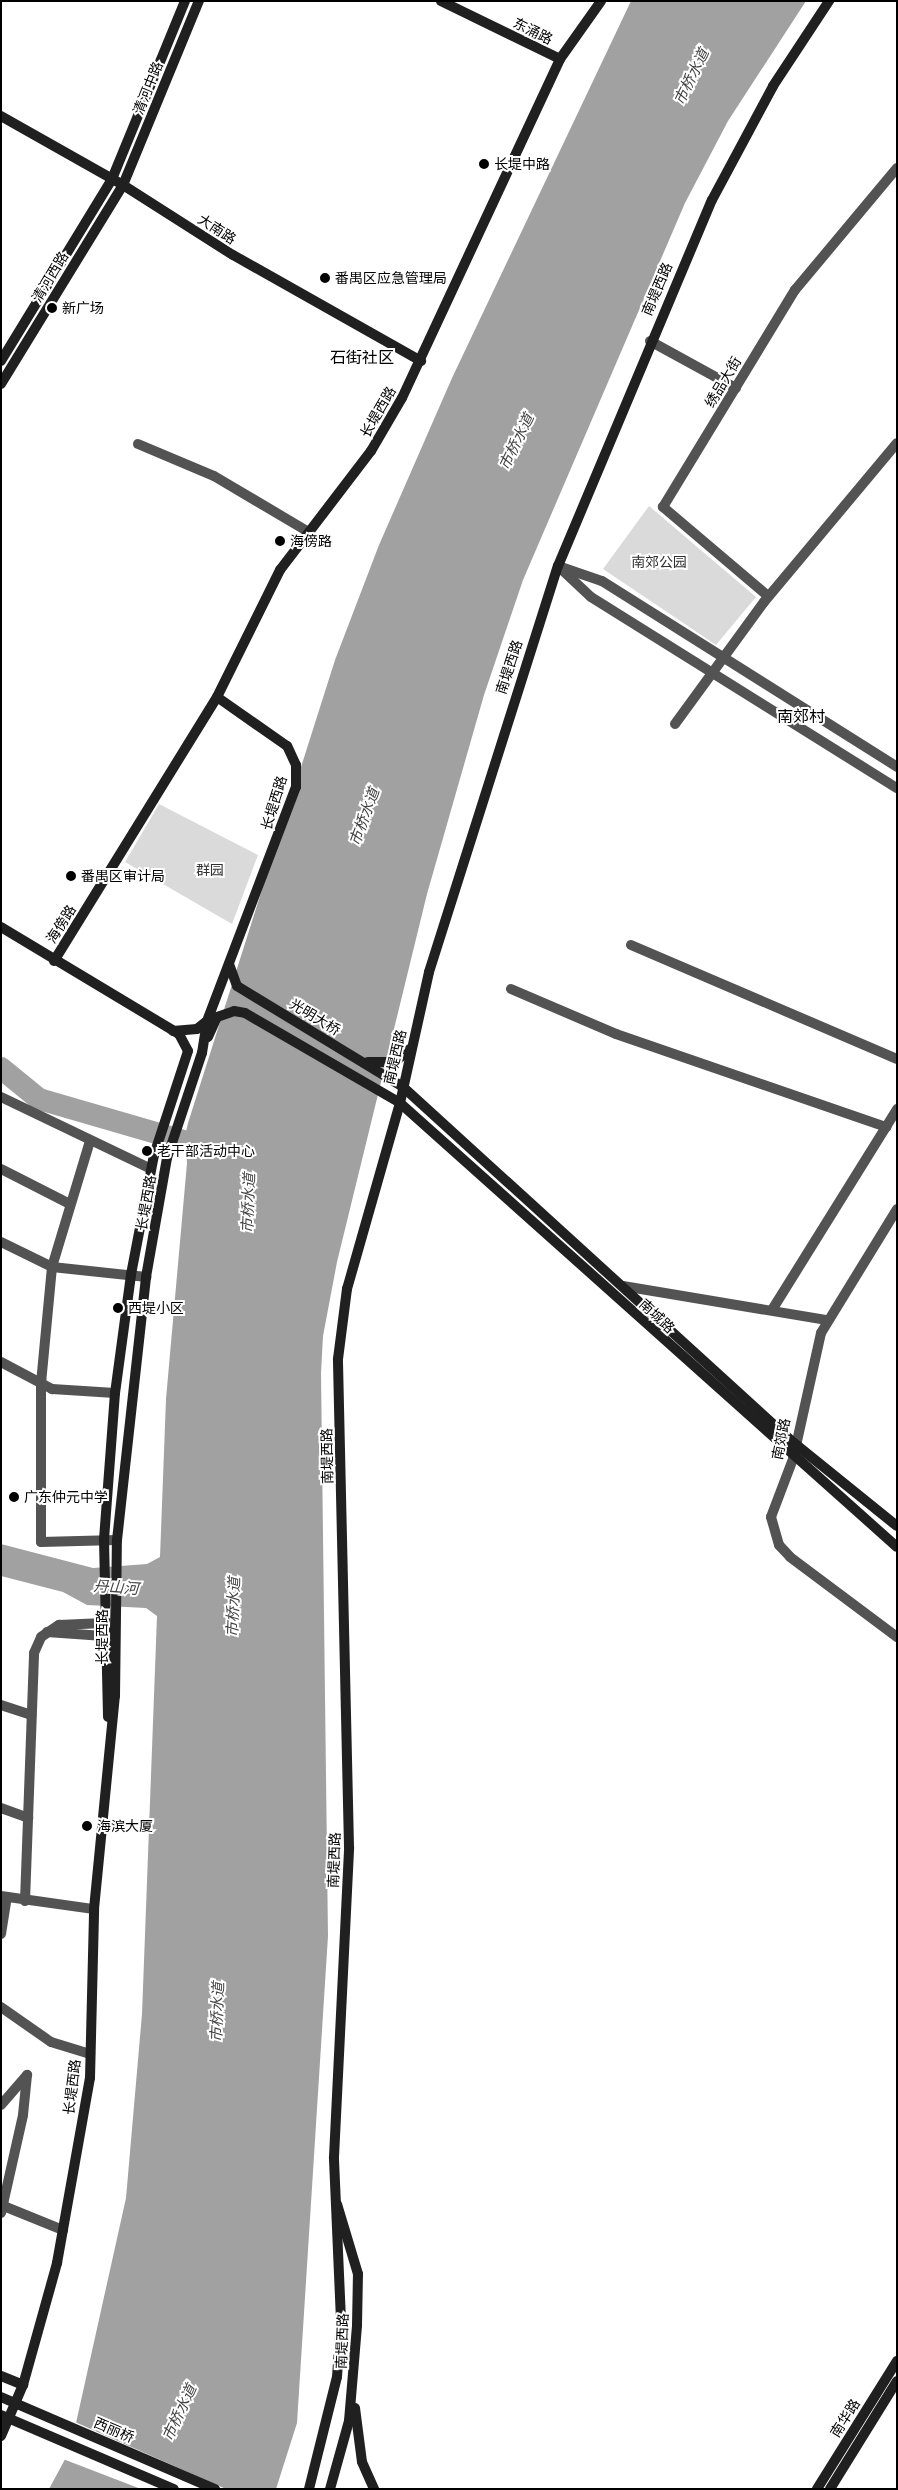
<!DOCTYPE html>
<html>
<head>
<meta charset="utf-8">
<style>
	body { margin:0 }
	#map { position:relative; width:898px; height:2490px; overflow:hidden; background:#fff; font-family:"Roboto Condensed","Noto Sans SC",sans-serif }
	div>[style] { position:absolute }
	.green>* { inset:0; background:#dadada }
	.water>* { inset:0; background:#a1a1a1 }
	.pier>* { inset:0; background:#fff }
	.river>* { height:22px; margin:-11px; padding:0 11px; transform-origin:11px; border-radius:11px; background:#a1a1a1 }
	.street>* { height:10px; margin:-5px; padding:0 5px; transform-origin:5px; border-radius:5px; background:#535353 }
	.secondary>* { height:10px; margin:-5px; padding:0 5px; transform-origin:5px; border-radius:5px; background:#202020 }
	.secondary-bridge>* { height:10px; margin:-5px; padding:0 5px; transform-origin:5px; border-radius:5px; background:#202020 }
	.dots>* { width:14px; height:14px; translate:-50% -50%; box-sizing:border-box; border:2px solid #fff; border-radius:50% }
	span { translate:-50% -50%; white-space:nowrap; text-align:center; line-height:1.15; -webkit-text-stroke:4px #fff; paint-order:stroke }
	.street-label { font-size:14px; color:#000 }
	.poi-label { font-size:14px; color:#000 }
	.left { translate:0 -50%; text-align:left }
	.park-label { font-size:14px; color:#313131 }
	.water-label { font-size:15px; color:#424242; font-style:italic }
	.quarter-label { font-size:16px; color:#000 }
	.frame { position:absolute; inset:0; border:2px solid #000; pointer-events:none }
</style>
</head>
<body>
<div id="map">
	<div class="green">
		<div style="clip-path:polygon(649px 506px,756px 597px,716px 645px,603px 569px)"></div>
		<div style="clip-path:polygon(159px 804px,258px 855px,232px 924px,125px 862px)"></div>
	</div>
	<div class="water">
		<div style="clip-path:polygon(631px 1px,806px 1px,728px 121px,685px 203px,523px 580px,484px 695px,427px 894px,337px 1262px,323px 1336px,321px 1373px,328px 1936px,297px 2423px,276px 2489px,49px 2489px,70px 2450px,126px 2198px,142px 2014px,157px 1616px,146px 1608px,87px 1605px,63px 1592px,1px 1576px,1px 1544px,93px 1568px,147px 1564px,160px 1557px,166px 1399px,187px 1163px,186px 1151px,182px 1149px,188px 1123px,335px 660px,379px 545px,452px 378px)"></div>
	</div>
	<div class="pier">
		<div style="clip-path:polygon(75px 2422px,226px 2489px,141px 2489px,63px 2459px)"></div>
	</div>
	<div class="river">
		<div style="left:1px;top:1068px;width:49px;rotate:39.2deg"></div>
		<div style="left:39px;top:1099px;width:157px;rotate:16.2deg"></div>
		<div style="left:190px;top:1143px;width:23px;rotate:-7deg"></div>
	</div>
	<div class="street">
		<div style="left:650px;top:341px;width:98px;rotate:28.7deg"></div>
		<div style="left:138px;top:444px;width:82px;rotate:22.8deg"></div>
		<div style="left:214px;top:476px;width:108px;rotate:30.6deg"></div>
		<div style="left:558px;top:566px;width:45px;rotate:43.2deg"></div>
		<div style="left:591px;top:597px;width:361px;rotate:32deg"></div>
		<div style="left:561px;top:567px;width:43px;rotate:18.9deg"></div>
		<div style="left:602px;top:581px;width:349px;rotate:32.2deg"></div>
		<div style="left:768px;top:596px;width:138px;rotate:-139.7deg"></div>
		<div style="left:663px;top:507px;width:254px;rotate:-58.7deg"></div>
		<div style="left:795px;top:290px;width:159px;rotate:-50.1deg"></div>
		<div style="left:675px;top:724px;width:151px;rotate:-53.9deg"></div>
		<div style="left:764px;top:602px;width:207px;rotate:-50.1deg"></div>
		<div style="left:631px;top:945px;width:289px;rotate:23.2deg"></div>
		<div style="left:511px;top:989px;width:114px;rotate:23.2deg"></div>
		<div style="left:616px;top:1034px;width:286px;rotate:19deg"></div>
		<div style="left:1px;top:1097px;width:166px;rotate:25.6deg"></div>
		<div style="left:90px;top:1141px;width:132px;rotate:106.8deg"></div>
		<div style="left:52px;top:1267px;width:117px;rotate:95.4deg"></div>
		<div style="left:41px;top:1383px;width:159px;rotate:90deg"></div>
		<div style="left:41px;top:1542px;width:76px;rotate:-1.5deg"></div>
		<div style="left:1px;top:1169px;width:75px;rotate:26.9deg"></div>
		<div style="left:897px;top:1209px;width:145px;rotate:121.5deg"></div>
		<div style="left:821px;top:1333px;width:129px;rotate:102.5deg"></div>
		<div style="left:793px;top:1459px;width:62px;rotate:110.8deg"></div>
		<div style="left:771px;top:1517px;width:29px;rotate:74deg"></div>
		<div style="left:779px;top:1545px;width:16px;rotate:47deg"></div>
		<div style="left:790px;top:1557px;width:134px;rotate:36.8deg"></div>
		<div style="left:1px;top:1242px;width:57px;rotate:26.1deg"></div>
		<div style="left:52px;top:1267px;width:95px;rotate:6.1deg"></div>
		<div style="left:623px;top:1286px;width:207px;rotate:9.5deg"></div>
		<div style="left:772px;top:1310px;width:237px;rotate:-58.1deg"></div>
		<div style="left:1px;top:1362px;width:58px;rotate:27.9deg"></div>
		<div style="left:52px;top:1389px;width:63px;rotate:3.6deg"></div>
		<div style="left:47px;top:1632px;width:57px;rotate:4deg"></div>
		<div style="left:1px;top:1705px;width:32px;rotate:18deg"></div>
		<div style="left:1px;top:1808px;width:29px;rotate:20deg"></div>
		<div style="left:1px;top:1896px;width:94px;rotate:8deg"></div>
		<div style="left:25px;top:1901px;width:248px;rotate:-87.9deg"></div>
		<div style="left:34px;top:1653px;width:17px;rotate:-66deg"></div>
		<div style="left:41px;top:1637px;width:22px;rotate:-34deg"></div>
		<div style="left:59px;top:1625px;width:45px;rotate:-2.5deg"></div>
		<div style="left:1px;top:1934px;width:37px;rotate:-81deg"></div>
		<div style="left:1px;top:2007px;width:61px;rotate:35deg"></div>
		<div style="left:51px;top:2042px;width:41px;rotate:17.1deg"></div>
		<div style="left:1px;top:2105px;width:40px;rotate:-49deg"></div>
		<div style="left:1px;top:2205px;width:67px;rotate:22deg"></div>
		<div style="left:1px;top:2213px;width:100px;rotate:-77.3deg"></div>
		<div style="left:23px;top:2115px;width:40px;rotate:-84.3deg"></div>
	</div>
	<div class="secondary">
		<div style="left:441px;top:1px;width:132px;rotate:26deg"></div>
		<div style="left:1px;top:116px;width:140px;rotate:29.5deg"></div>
		<div style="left:123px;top:185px;width:130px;rotate:32.5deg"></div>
		<div style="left:233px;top:255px;width:216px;rotate:29.4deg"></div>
		<div style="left:1px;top:361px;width:213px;rotate:-58.6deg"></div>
		<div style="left:112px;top:179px;width:192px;rotate:-67.7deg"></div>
		<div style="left:1px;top:384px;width:233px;rotate:-58.5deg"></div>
		<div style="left:123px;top:185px;width:199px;rotate:-67.6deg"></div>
		<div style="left:1px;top:927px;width:208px;rotate:31deg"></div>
		<div style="left:179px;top:1034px;width:19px;rotate:62deg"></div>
		<div style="left:188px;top:1051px;width:109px;rotate:108.1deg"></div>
		<div style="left:154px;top:1155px;width:122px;rotate:100.9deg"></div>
		<div style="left:131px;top:1275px;width:119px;rotate:97.7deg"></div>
		<div style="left:115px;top:1393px;width:147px;rotate:94.3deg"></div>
		<div style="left:104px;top:1540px;width:177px;rotate:88.7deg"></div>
		<div style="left:54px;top:961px;width:310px;rotate:-58.3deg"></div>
		<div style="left:217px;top:697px;width:142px;rotate:-63.6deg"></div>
		<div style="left:280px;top:570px;width:150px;rotate:-52.6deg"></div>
		<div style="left:371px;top:451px;width:61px;rotate:-59.7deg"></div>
		<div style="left:402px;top:398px;width:374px;rotate:-65deg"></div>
		<div style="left:560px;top:59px;width:71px;rotate:-54.7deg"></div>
		<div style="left:229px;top:964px;width:23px;rotate:70deg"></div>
		<div style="left:237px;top:986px;width:194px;rotate:31.3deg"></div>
		<div style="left:403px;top:1087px;width:529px;rotate:42.32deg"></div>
		<div style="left:794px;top:1443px;width:132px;rotate:38.9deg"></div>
		<div style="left:173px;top:1031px;width:24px;rotate:-5deg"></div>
		<div style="left:197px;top:1029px;width:13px;rotate:-39deg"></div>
		<div style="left:208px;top:1037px;width:22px;rotate:-66deg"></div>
		<div style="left:217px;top:1017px;width:18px;rotate:-19deg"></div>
		<div style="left:234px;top:1011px;width:11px;rotate:10deg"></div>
		<div style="left:245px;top:1013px;width:179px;rotate:30.1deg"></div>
		<div style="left:400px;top:1103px;width:666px;rotate:41.78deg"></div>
		<div style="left:368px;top:1062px;width:27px"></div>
		<div style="left:395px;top:1062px;width:20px;rotate:-41deg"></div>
		<div style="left:1px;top:2376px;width:24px;rotate:22deg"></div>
		<div style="left:355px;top:2408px;width:54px;rotate:82.6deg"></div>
		<div style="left:362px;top:2462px;width:30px;rotate:66deg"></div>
		<div style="left:1px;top:2436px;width:56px;rotate:-66.7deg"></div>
		<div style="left:23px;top:2385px;width:127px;rotate:-74.4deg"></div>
		<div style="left:57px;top:2263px;width:188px;rotate:-79.9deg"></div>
		<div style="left:90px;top:2078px;width:169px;rotate:-88.6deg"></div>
		<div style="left:94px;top:1909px;width:214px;rotate:-84.4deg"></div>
		<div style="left:115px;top:1696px;width:156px;rotate:-89.3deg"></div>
		<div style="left:117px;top:1540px;width:265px;rotate:-83.7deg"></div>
		<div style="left:146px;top:1277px;width:121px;rotate:-80deg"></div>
		<div style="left:167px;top:1158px;width:111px;rotate:-71.6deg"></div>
		<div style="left:202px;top:1053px;width:32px;rotate:-81deg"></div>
		<div style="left:207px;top:1021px;width:250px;rotate:-69.2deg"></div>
		<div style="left:296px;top:787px;width:22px;rotate:-90deg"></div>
		<div style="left:296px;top:765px;width:21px;rotate:-115deg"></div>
		<div style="left:287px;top:746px;width:85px;rotate:-145deg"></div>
		<div style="left:309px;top:2489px;width:115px;rotate:-76deg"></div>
		<div style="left:337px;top:2377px;width:57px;rotate:-86deg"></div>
		<div style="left:341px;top:2320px;width:163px;rotate:-92.5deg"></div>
		<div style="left:334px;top:2157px;width:310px;rotate:-87.2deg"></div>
		<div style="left:349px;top:1847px;width:488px;rotate:-91.3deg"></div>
		<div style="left:338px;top:1359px;width:71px;rotate:-82.7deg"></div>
		<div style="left:347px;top:1289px;width:193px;rotate:-74.1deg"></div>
		<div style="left:400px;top:1103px;width:134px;rotate:-77.5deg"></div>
		<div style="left:429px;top:972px;width:426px;rotate:-72.4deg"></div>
		<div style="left:558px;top:566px;width:397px;rotate:-67.2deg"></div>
		<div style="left:712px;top:200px;width:129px;rotate:-61.8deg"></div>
		<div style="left:773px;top:86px;width:102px;rotate:-56.6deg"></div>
		<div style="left:330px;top:2489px;width:71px;rotate:-74.4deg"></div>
		<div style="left:349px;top:2421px;width:96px;rotate:-85.2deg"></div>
		<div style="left:357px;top:2325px;width:51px;rotate:-88.9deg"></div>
		<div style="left:358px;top:2274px;width:73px;rotate:-106.7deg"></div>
		<div style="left:817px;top:2489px;width:151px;rotate:-58deg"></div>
		<div style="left:830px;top:2489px;width:127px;rotate:-58.2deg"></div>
	</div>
	<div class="secondary-bridge">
		<div style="left:1px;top:2397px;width:233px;rotate:23.3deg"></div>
		<div style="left:1px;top:2415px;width:188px;rotate:23.2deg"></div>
	</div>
	<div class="dots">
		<div style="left:484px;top:164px;background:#000"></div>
		<div style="left:325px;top:278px;background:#000"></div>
		<div style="left:52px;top:308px;background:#000"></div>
		<div style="left:280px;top:541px;background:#000"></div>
		<div style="left:71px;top:876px;background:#000"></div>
		<div style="left:147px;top:1151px;background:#000"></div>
		<div style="left:118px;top:1308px;background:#000"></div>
		<div style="left:14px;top:1497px;background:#000"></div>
		<div style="left:87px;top:1826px;background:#000"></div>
	</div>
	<div class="street-label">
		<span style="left:533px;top:31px;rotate:26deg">东涌路</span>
		<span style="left:148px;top:88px;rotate:-68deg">清河中路</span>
		<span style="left:217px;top:229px;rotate:33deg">大南路</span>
		<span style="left:50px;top:277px;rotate:-59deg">清河西路</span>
		<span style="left:657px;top:289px;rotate:-67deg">南堤西路</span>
		<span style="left:723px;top:382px;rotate:-59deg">绣品大街</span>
		<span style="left:378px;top:412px;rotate:-60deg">长堤西路</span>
		<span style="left:509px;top:667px;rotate:-72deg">南堤西路</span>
		<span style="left:274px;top:803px;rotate:-73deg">长堤西路</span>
		<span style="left:61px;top:924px;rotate:-58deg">海傍路</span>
		<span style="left:315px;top:1017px;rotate:31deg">光明大桥</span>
		<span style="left:395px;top:1057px;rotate:-77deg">南堤西路</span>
		<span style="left:146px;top:1203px;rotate:-80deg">长堤西路</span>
		<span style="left:657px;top:1316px;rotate:43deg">南城路</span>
		<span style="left:781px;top:1439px;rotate:-79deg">南郊路</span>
		<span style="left:327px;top:1456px;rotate:-91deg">南堤西路</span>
		<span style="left:102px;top:1637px;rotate:-90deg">长堤西路</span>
		<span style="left:334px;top:1860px;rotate:-88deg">南堤西路</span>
		<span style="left:72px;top:2087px;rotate:-83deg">长堤西路</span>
		<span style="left:342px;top:2341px;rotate:-88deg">南堤西路</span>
		<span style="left:845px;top:2418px;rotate:-58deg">南华路</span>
		<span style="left:114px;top:2430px;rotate:23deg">西丽桥</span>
	</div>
	<div class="poi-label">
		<span class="left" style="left:494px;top:164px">长堤中路</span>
		<span class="left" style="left:335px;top:278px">番禺区应急管理局</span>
		<span class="left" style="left:62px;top:308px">新广场</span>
		<span class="left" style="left:290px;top:541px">海傍路</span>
		<span class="left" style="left:81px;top:876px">番禺区审计局</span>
		<span class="left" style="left:157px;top:1151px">老干部活动中心</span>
		<span class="left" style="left:128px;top:1308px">西堤小区</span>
		<span class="left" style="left:24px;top:1497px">广东仲元中学</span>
		<span class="left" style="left:97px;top:1826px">海滨大厦</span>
	</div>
	<div class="park-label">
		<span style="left:659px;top:562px">南郊公园</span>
		<span style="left:210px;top:870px">群园</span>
	</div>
	<div class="water-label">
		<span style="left:692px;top:77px;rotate:-64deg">市桥水道</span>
		<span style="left:517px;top:442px;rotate:-64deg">市桥水道</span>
		<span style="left:365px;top:817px;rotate:-70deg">市桥水道</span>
		<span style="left:249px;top:1203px;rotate:-88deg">市桥水道</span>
		<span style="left:116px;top:1588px;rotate:4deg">丹山河</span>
		<span style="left:234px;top:1607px;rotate:-88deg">市桥水道</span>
		<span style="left:218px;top:2012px;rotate:-88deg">市桥水道</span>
		<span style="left:180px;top:2413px;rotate:-65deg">市桥水道</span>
	</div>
	<div class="quarter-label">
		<span style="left:362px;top:358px">石街社区</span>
		<span style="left:801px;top:717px">南郊村</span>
	</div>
	<div class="frame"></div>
</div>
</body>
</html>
